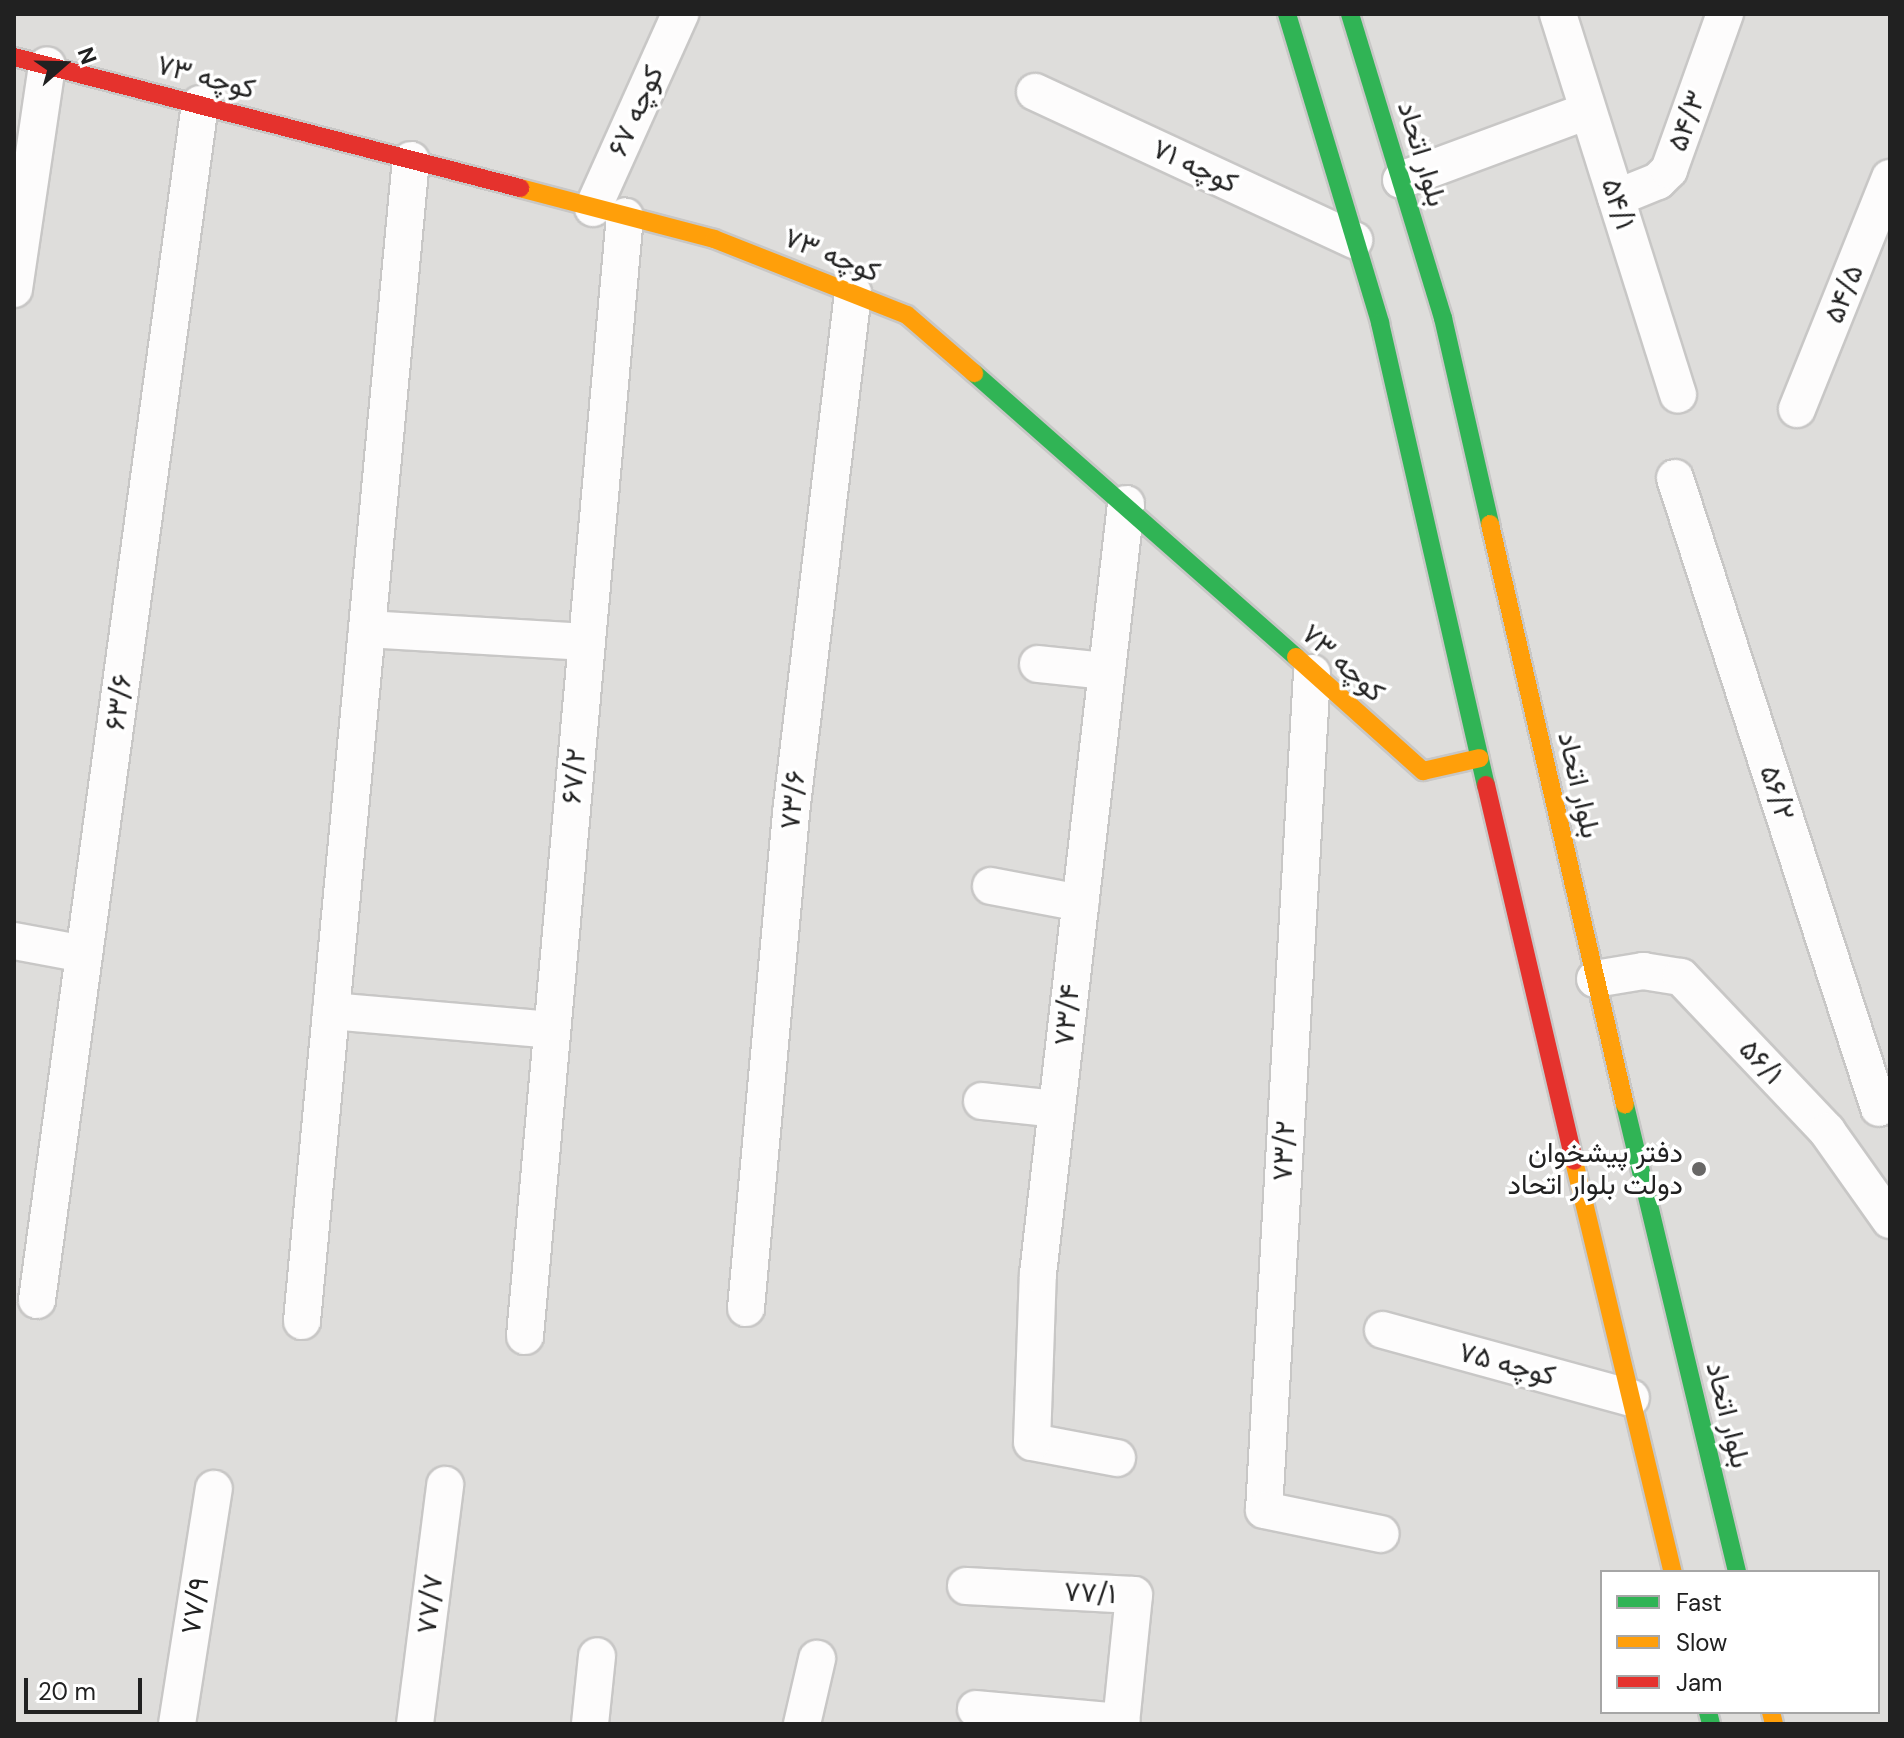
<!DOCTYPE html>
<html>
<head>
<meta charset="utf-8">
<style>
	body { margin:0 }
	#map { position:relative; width:1904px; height:1738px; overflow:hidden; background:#efedea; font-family:"DM Sans",Vazirmatn,sans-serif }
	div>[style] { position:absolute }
	.residential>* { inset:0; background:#dedddb }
	.roads { filter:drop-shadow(2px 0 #c8c7c6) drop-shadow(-2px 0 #c8c7c6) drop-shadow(0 2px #c8c7c6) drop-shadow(0 -2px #c8c7c6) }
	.street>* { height:36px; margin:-18px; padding:0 18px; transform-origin:18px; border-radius:18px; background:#fdfcfc }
	.fast>* { height:18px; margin:-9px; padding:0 9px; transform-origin:9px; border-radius:9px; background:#30b455 }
	.slow>* { height:18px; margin:-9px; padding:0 9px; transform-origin:9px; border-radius:9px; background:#ff9f0a }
	.jam>* { height:18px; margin:-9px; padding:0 9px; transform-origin:9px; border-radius:9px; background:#e5322d }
	.dots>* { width:22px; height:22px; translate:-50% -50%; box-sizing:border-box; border:4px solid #fff; border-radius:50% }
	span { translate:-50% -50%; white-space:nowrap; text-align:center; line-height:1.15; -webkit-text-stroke:7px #fff; paint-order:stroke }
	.street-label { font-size:28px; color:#212121 }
	.poi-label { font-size:28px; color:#212121 }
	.right { translate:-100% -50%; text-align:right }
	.frame { position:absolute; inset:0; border:16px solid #212121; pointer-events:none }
	.legend { position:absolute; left:1600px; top:1570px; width:280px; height:144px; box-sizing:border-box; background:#fff; border:2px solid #a6a6a6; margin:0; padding:10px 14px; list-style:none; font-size:24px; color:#212121 }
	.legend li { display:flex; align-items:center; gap:16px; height:40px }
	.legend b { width:40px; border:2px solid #a6a6a6 }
	.north { position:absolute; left:24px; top:24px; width:80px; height:80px; -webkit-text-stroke:6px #fff; paint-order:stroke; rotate:70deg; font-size:22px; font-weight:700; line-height:32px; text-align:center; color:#212121 }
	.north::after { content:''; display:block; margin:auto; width:28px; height:36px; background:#212121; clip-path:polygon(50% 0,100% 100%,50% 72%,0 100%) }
	.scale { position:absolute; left:24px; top:1678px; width:118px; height:36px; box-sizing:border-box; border:4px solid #212121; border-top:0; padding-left:10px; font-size:24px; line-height:28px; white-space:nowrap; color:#212121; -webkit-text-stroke:6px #fff; paint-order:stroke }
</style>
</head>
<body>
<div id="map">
	<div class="residential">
		<div style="clip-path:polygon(evenodd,14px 14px,1890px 14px,1890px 1724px,14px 1724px,14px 14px,1602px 1572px,1878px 1572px,1878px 1712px,1602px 1712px,1602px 1572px)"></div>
	</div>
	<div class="roads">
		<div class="street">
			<div style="left:1558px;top:14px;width:399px;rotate:72.5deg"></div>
			<div style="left:1035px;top:92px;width:352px;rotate:24.9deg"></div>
			<div style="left:1401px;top:180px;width:199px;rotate:-20.3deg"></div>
			<div style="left:1616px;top:198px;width:45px;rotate:-22deg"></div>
			<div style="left:1658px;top:181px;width:16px;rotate:-45deg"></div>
			<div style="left:1669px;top:170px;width:166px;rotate:-70.3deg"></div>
			<div style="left:593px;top:208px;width:213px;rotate:-65.8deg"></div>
			<div style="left:14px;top:289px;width:226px;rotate:-81.6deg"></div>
			<div style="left:1797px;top:409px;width:249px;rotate:-68.1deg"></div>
			<div style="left:1675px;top:478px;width:662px;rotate:72.06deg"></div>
			<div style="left:367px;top:629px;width:219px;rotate:3.4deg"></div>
			<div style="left:1038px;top:664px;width:68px;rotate:5.9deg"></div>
			<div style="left:1312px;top:673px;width:838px;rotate:93.28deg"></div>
			<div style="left:1264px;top:1510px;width:119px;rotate:11.6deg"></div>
			<div style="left:991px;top:886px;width:91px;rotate:10.8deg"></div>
			<div style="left:14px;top:941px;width:71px;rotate:10.5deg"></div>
			<div style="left:1595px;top:979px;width:49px;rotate:-9.5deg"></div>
			<div style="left:1643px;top:971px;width:38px;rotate:9deg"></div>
			<div style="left:1681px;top:977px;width:212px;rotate:46.5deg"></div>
			<div style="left:1827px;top:1131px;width:109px;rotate:54.7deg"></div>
			<div style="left:331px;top:1011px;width:221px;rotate:4.9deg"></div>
			<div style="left:982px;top:1101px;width:75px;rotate:6.1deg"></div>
			<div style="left:37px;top:1300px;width:1207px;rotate:-82.24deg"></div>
			<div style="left:746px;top:1308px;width:497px;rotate:-84.8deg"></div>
			<div style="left:791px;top:813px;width:524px;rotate:-83.2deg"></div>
			<div style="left:302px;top:1321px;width:1166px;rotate:-84.64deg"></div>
			<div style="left:1383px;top:1330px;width:257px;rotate:15.3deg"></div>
			<div style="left:525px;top:1336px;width:1124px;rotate:-84.9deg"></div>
			<div style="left:1117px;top:1458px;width:86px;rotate:-169.3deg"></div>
			<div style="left:1032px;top:1442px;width:168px;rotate:-88deg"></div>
			<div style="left:1038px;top:1274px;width:775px;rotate:-83.48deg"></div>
			<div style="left:966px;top:1586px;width:168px;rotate:3.1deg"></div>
			<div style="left:1134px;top:1595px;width:130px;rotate:95.8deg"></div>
			<div style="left:976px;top:1709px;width:146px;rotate:5.1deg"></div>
			<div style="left:177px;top:1724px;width:238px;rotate:-81.1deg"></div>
			<div style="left:415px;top:1724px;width:241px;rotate:-82.8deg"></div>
			<div style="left:590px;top:1724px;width:68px;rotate:-84.1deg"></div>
			<div style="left:802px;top:1724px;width:67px;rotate:-77deg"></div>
		</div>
		<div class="fast">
			<div style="left:1287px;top:14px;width:323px;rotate:73.2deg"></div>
			<div style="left:1380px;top:323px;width:474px;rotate:77.1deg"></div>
			<div style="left:1350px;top:14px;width:318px;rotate:73deg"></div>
			<div style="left:1443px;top:318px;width:211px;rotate:77.1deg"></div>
			<div style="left:974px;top:373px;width:429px;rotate:41.4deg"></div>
			<div style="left:1625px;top:1105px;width:480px;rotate:76.5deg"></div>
			<div style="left:1708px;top:1712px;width:12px;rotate:76deg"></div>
		</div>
		<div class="slow">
			<div style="left:520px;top:188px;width:201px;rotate:14.7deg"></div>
			<div style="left:714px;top:239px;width:207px;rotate:21.5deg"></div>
			<div style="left:907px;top:315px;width:89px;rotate:40.9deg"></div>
			<div style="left:1490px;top:524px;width:596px;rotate:76.92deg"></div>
			<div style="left:1296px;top:657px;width:171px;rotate:41.9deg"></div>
			<div style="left:1423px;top:771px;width:58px;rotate:-12.8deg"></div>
			<div style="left:1574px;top:1161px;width:423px;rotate:76.5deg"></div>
			<div style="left:1771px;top:1712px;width:12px;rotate:76deg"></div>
		</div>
		<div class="jam">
			<div style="left:14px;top:57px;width:523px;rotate:14.51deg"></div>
			<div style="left:1486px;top:785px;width:386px;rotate:76.8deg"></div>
		</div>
	</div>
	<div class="dots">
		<div style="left:1699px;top:1169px;background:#696867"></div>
	</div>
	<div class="street-label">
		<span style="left:206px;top:77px;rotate:15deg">کوچه ۷۳</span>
		<span style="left:636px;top:111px;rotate:-66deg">کوچه ۶۷</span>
		<span style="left:1687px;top:121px;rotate:-70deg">۵۴/۳</span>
		<span style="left:1422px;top:154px;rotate:73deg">بلوار اتحاد</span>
		<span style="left:1195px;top:166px;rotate:25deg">کوچه ۷۱</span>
		<span style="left:1618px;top:204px;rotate:72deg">۵۴/۱</span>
		<span style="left:832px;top:255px;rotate:22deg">کوچه ۷۳</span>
		<span style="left:1844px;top:294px;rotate:-68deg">۵۴/۵</span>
		<span style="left:1343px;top:663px;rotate:42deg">کوچه ۷۳</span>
		<span style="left:119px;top:702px;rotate:-82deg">۶۳/۶</span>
		<span style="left:574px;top:776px;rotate:-85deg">۶۷/۲</span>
		<span style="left:1579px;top:785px;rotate:77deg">بلوار اتحاد</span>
		<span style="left:1777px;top:793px;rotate:72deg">۵۶/۲</span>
		<span style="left:793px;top:800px;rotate:-84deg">۷۳/۶</span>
		<span style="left:1067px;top:1015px;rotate:-84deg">۷۳/۴</span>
		<span style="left:1761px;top:1062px;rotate:47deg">۵۶/۱</span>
		<span style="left:1284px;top:1151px;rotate:-87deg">۷۳/۲</span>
		<span style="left:1507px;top:1364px;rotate:15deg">کوچه ۷۵</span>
		<span style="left:1728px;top:1415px;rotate:76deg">بلوار اتحاد</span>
		<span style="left:1090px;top:1593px;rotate:3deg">۷۷/۱</span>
		<span style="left:430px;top:1604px;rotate:-83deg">۷۷/۷</span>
		<span style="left:195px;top:1606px;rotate:-81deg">۷۷/۹</span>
	</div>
	<div class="poi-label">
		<span class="right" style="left:1683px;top:1169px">دفتر پیشخوان<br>دولت بلوار اتحاد</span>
	</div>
	<div class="frame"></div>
	<ul class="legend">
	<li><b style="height:10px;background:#30b455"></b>Fast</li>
	<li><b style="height:10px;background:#ff9f0a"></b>Slow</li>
	<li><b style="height:10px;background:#e5322d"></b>Jam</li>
	</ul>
	<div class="north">N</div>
	<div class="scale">20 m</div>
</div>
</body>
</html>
